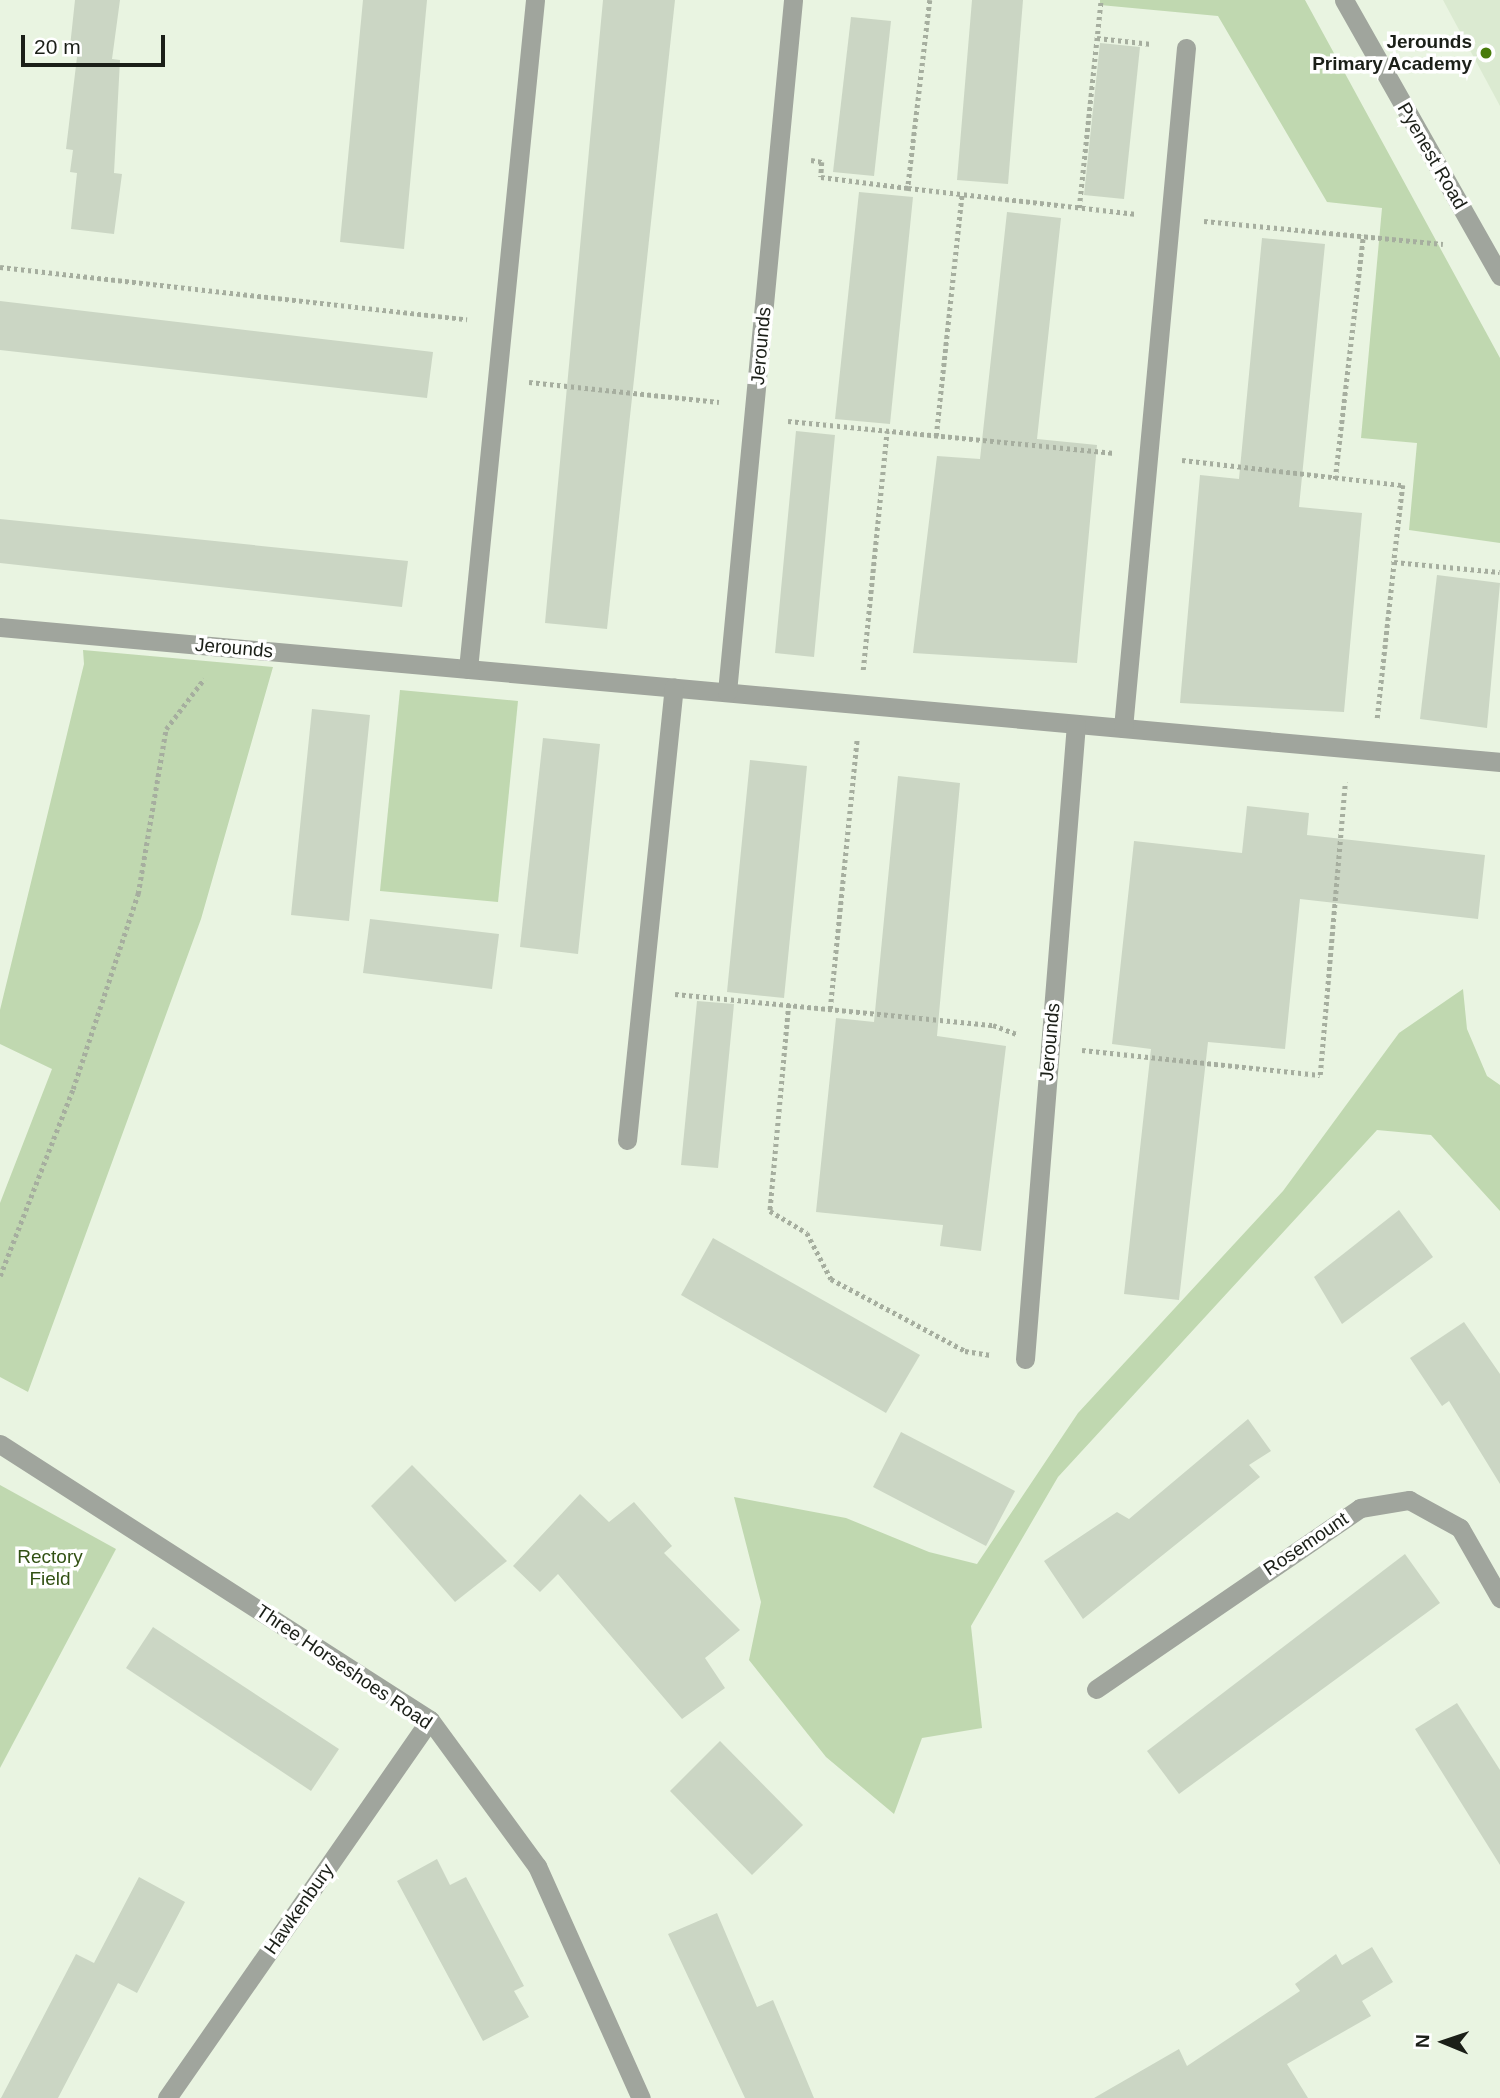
<!DOCTYPE html>
<html>
<head>
<meta charset="utf-8">
<style>
	body { margin:0 }
	#map { position:relative; width:1500px; height:2098px; overflow:hidden; background:#e9f4e1; font-family:Arial,sans-serif }
	div>[style] { position:absolute }
	.built>* { inset:0; background:#dbead1 }
	.green>* { inset:0; background:#c0d8b0 }
	.building>* { inset:0; background:#cbd6c4 }
	.path>* { height:4.5px; margin-top:-2.25px; transform-origin:0; background:repeating-linear-gradient(90deg,#a6ae9f 0 3.5px,transparent 0 7px) }
	.minor>* { height:19px; margin:-9.5px; padding:0 9.5px; transform-origin:9.5px; border-radius:9.5px; background:#a0a59d }
	.tertiary>* { height:19px; margin:-9.5px; padding:0 9.5px; transform-origin:9.5px; border-radius:9.5px; background:#a0a59d }
	.dots>* { width:19px; height:19px; translate:-50% -50%; box-sizing:border-box; border:4px solid #fff; border-radius:50% }
	span { translate:-50% -50%; white-space:nowrap; text-align:center; line-height:1.15; -webkit-text-stroke:7px #fff; paint-order:stroke }
	.poi-label { font-size:19px; color:#1b1f18; font-weight:700 }
	.right { translate:-100% -50%; text-align:right }
	.street-label { font-size:19px; color:#1b1f18 }
	.park-label { font-size:19px; color:#325114 }
	.north { position:absolute; left:1409px; top:2007px; width:70px; height:70px; -webkit-text-stroke:5px #fff; paint-order:stroke; rotate:272deg; font-size:19px; font-weight:700; line-height:28px; text-align:center; color:#1b1f18 }
	.north::after { content:''; display:block; margin:auto; width:24px; height:32px; background:#1b1f18; clip-path:polygon(50% 0,100% 100%,50% 72%,0 100%) }
	.scale { position:absolute; left:21px; top:35px; width:144px; height:32px; box-sizing:border-box; border:4px solid #1b1f18; border-top:0; padding-left:9px; font-size:21px; line-height:24px; white-space:nowrap; color:#1b1f18; -webkit-text-stroke:5px #fff; paint-order:stroke }
</style>
</head>
<body>
<div id="map">
	<div class="built">
		<div style="clip-path:polygon(1443px 0,1500px 0,1500px 106px)"></div>
	</div>
	<div class="green">
		<div style="clip-path:polygon(1100px 0,1305px 0,1500px 358px,1500px 543px,1409px 530px,1417px 443px,1361px 438px,1382px 208px,1327px 202px,1218px 16px,1100px 5px)"></div>
		<div style="clip-path:polygon(83px 650px,273px 667px,201px 919px,28px 1392px,0 1377px,0 1203px,52px 1069px,0 1044px,0 1010px,84px 664px)"></div>
		<div style="clip-path:polygon(400px 690px,518px 701px,498px 902px,380px 891px)"></div>
		<div style="clip-path:polygon(1463px 989px,1467px 1029px,1487px 1076px,1500px 1085px,1500px 1211px,1431px 1135px,1377px 1130px,1058px 1477px,971px 1626px,982px 1728px,922px 1738px,894px 1814px,826px 1757px,749px 1660px,761px 1602px,734px 1497px,846px 1518px,929px 1552px,977px 1564px,1078px 1413px,1283px 1191px,1399px 1033px)"></div>
		<div style="clip-path:polygon(0 1485px,116px 1549px,0 1768px)"></div>
	</div>
	<div class="building">
		<div style="clip-path:polygon(75px 0,120px 0,112px 59px,120px 60px,114px 173px,122px 174px,114px 234px,71px 229px,77px 173px,70px 172px,73px 150px,66px 149px,77px 57px,69px 56px)"></div>
		<div style="clip-path:polygon(363px 0,427px 0,404px 249px,340px 242px)"></div>
		<div style="clip-path:polygon(603px 0,675px 0,607px 629px,545px 623px)"></div>
		<div style="clip-path:polygon(972px 0,1023px 0,1008px 184px,957px 180px)"></div>
		<div style="clip-path:polygon(851px 17px,891px 21px,874px 176px,833px 172px)"></div>
		<div style="clip-path:polygon(1100px 43px,1140px 47px,1124px 199px,1084px 195px)"></div>
		<div style="clip-path:polygon(859px 192px,913px 197px,890px 424px,835px 419px)"></div>
		<div style="clip-path:polygon(1007px 212px,1061px 218px,1037px 439px,1097px 445px,1077px 663px,913px 653px,937px 456px,980px 459px)"></div>
		<div style="clip-path:polygon(1262px 238px,1325px 244px,1299px 507px,1362px 513px,1344px 712px,1180px 703px,1200px 475px,1239px 479px)"></div>
		<div style="clip-path:polygon(0 301px,433px 352px,427px 398px,0 350px)"></div>
		<div style="clip-path:polygon(796px 431px,835px 435px,814px 657px,775px 653px)"></div>
		<div style="clip-path:polygon(0 519px,408px 561px,402px 607px,0 563px)"></div>
		<div style="clip-path:polygon(1437px 575px,1500px 583px,1487px 728px,1420px 719px)"></div>
		<div style="clip-path:polygon(312px 709px,370px 715px,349px 921px,291px 915px)"></div>
		<div style="clip-path:polygon(543px 738px,600px 744px,578px 954px,520px 947px)"></div>
		<div style="clip-path:polygon(750px 760px,807px 766px,784px 998px,727px 992px)"></div>
		<div style="clip-path:polygon(898px 776px,960px 783px,937px 1036px,1006px 1046px,981px 1251px,940px 1246px,943px 1225px,816px 1212px,836px 1018px,874px 1022px)"></div>
		<div style="clip-path:polygon(1247px 806px,1309px 813px,1307px 835px,1485px 855px,1478px 919px,1300px 899px,1285px 1049px,1208px 1042px,1179px 1300px,1124px 1294px,1151px 1049px,1112px 1044px,1134px 841px,1242px 853px)"></div>
		<div style="clip-path:polygon(370px 919px,499px 934px,492px 989px,363px 973px)"></div>
		<div style="clip-path:polygon(697px 1001px,734px 1004px,718px 1168px,681px 1165px)"></div>
		<div style="clip-path:polygon(1399px 1210px,1433px 1257px,1342px 1324px,1314px 1277px)"></div>
		<div style="clip-path:polygon(713px 1238px,920px 1355px,886px 1413px,681px 1295px)"></div>
		<div style="clip-path:polygon(1464px 1322px,1500px 1374px,1500px 1484px,1449px 1401px,1442px 1406px,1410px 1358px)"></div>
		<div style="clip-path:polygon(1248px 1419px,1271px 1451px,1249px 1465px,1260px 1477px,1083px 1619px,1044px 1561px,1117px 1512px,1129px 1519px)"></div>
		<div style="clip-path:polygon(901px 1432px,1015px 1491px,986px 1546px,873px 1487px)"></div>
		<div style="clip-path:polygon(412px 1465px,507px 1561px,455px 1602px,371px 1506px)"></div>
		<div style="clip-path:polygon(580px 1494px,609px 1522px,634px 1502px,672px 1546px,664px 1553px,740px 1630px,705px 1658px,725px 1688px,682px 1719px,558px 1574px,540px 1592px,513px 1566px)"></div>
		<div style="clip-path:polygon(1405px 1554px,1440px 1603px,1179px 1794px,1147px 1751px)"></div>
		<div style="clip-path:polygon(153px 1627px,339px 1749px,311px 1791px,126px 1668px)"></div>
		<div style="clip-path:polygon(1457px 1703px,1500px 1770px,1500px 1865px,1415px 1729px)"></div>
		<div style="clip-path:polygon(720px 1741px,803px 1825px,752px 1875px,670px 1791px)"></div>
		<div style="clip-path:polygon(437px 1859px,450px 1885px,466px 1877px,524px 1986px,514px 1991px,529px 2017px,483px 2041px,397px 1881px)"></div>
		<div style="clip-path:polygon(139px 1877px,185px 1902px,137px 1993px,118px 1983px,58px 2098px,1px 2098px,76px 1954px,94px 1963px)"></div>
		<div style="clip-path:polygon(717px 1913px,757px 2007px,773px 2000px,814px 2098px,745px 2098px,668px 1934px)"></div>
		<div style="clip-path:polygon(1372px 1947px,1393px 1982px,1362px 2001px,1371px 2016px,1287px 2064px,1308px 2098px,1094px 2098px,1179px 2049px,1187px 2066px,1300px 1991px,1295px 1984px,1336px 1954px,1342px 1965px)"></div>
	</div>
	<div class="path">
		<div style="left:930px;top:0;width:189px;rotate:96.7deg"></div>
		<div style="left:908px;top:188px;width:230px;rotate:6.5deg"></div>
		<div style="left:1097px;top:38px;width:55px;rotate:6.2deg"></div>
		<div style="left:811px;top:160px;width:11px;rotate:10deg"></div>
		<div style="left:822px;top:162px;width:15px;rotate:94deg"></div>
		<div style="left:821px;top:177px;width:88px;rotate:7.2deg"></div>
		<div style="left:1079px;top:208px;width:209px;rotate:-84deg"></div>
		<div style="left:1204px;top:221px;width:240px;rotate:5.5deg"></div>
		<div style="left:0;top:267px;width:470px;rotate:6.4deg"></div>
		<div style="left:529px;top:382px;width:191px;rotate:6deg"></div>
		<div style="left:788px;top:421px;width:328px;rotate:5.6deg"></div>
		<div style="left:936px;top:436px;width:243px;rotate:-83.9deg"></div>
		<div style="left:1182px;top:460px;width:222px;rotate:6.5deg"></div>
		<div style="left:1403px;top:485px;width:78px;rotate:96.7deg"></div>
		<div style="left:1394px;top:562px;width:106px;rotate:5.4deg"></div>
		<div style="left:1335px;top:479px;width:245px;rotate:-83.4deg"></div>
		<div style="left:863px;top:670px;width:240px;rotate:-84.3deg"></div>
		<div style="left:1377px;top:718px;width:157px;rotate:-83.8deg"></div>
		<div style="left:675px;top:994px;width:320px;rotate:5.6deg"></div>
		<div style="left:993px;top:1025px;width:25px;rotate:21deg"></div>
		<div style="left:789px;top:1004px;width:208px;rotate:95.2deg"></div>
		<div style="left:770px;top:1211px;width:43px;rotate:30.7deg"></div>
		<div style="left:807px;top:1233px;width:52px;rotate:62.4deg"></div>
		<div style="left:831px;top:1279px;width:152px;rotate:28.2deg"></div>
		<div style="left:965px;top:1351px;width:26px;rotate:9deg"></div>
		<div style="left:830px;top:1009px;width:272px;rotate:-84.3deg"></div>
		<div style="left:1082px;top:1050px;width:239px;rotate:6deg"></div>
		<div style="left:1320px;top:1075px;width:294px;rotate:-85.1deg"></div>
		<div style="left:0;top:1276px;width:201px;rotate:-68.7deg"></div>
		<div style="left:73px;top:1089px;width:206px;rotate:-71.6deg"></div>
		<div style="left:138px;top:894px;width:167px;rotate:-80.4deg"></div>
		<div style="left:166px;top:729px;width:63px;rotate:-52.8deg"></div>
	</div>
	<div class="minor">
		<div style="left:0;top:627px;width:1506px;rotate:5.14deg"></div>
		<div style="left:468px;top:669px;width:672px;rotate:-84.28deg"></div>
		<div style="left:727px;top:692px;width:695px;rotate:-84.55deg"></div>
		<div style="left:1123px;top:728px;width:683px;rotate:-84.71deg"></div>
		<div style="left:627px;top:1140px;width:455px;rotate:-84.1deg"></div>
		<div style="left:1025px;top:1359px;width:637px;rotate:-85.41deg"></div>
		<div style="left:0;top:1444px;width:511px;rotate:32.69deg"></div>
		<div style="left:430px;top:1720px;width:181px;rotate:53.8deg"></div>
		<div style="left:537px;top:1866px;width:254px;rotate:65.9deg"></div>
		<div style="left:1096px;top:1689px;width:320px;rotate:-34.4deg"></div>
		<div style="left:1360px;top:1508px;width:50px;rotate:-9.3deg"></div>
		<div style="left:1409px;top:1500px;width:58px;rotate:28.8deg"></div>
		<div style="left:1460px;top:1528px;width:81px;rotate:60.3deg"></div>
		<div style="left:167px;top:2098px;width:460px;rotate:-55.2deg"></div>
	</div>
	<div class="tertiary">
		<div style="left:1344px;top:0;width:317px;rotate:60.5deg"></div>
	</div>
	<div class="dots">
		<div style="left:1486px;top:53px;background:#487b0a"></div>
	</div>
	<div class="poi-label">
		<span class="right" style="left:1472px;top:53px">Jerounds<br>Primary Academy</span>
	</div>
	<div class="street-label">
		<span style="left:1432px;top:156px;rotate:60deg">Pyenest Road</span>
		<span style="left:761px;top:346px;rotate:-85deg">Jerounds</span>
		<span style="left:234px;top:648px;rotate:5deg">Jerounds</span>
		<span style="left:1050px;top:1042px;rotate:-85deg">Jerounds</span>
		<span style="left:1306px;top:1544px;rotate:-34deg">Rosemount</span>
		<span style="left:344px;top:1667px;rotate:34deg">Three Horseshoes Road</span>
		<span style="left:299px;top:1909px;rotate:-55deg">Hawkenbury</span>
	</div>
	<div class="park-label">
		<span style="left:50px;top:1568px">Rectory<br>Field</span>
	</div>
	<div class="north">N</div>
	<div class="scale">20 m</div>
</div>
</body>
</html>
